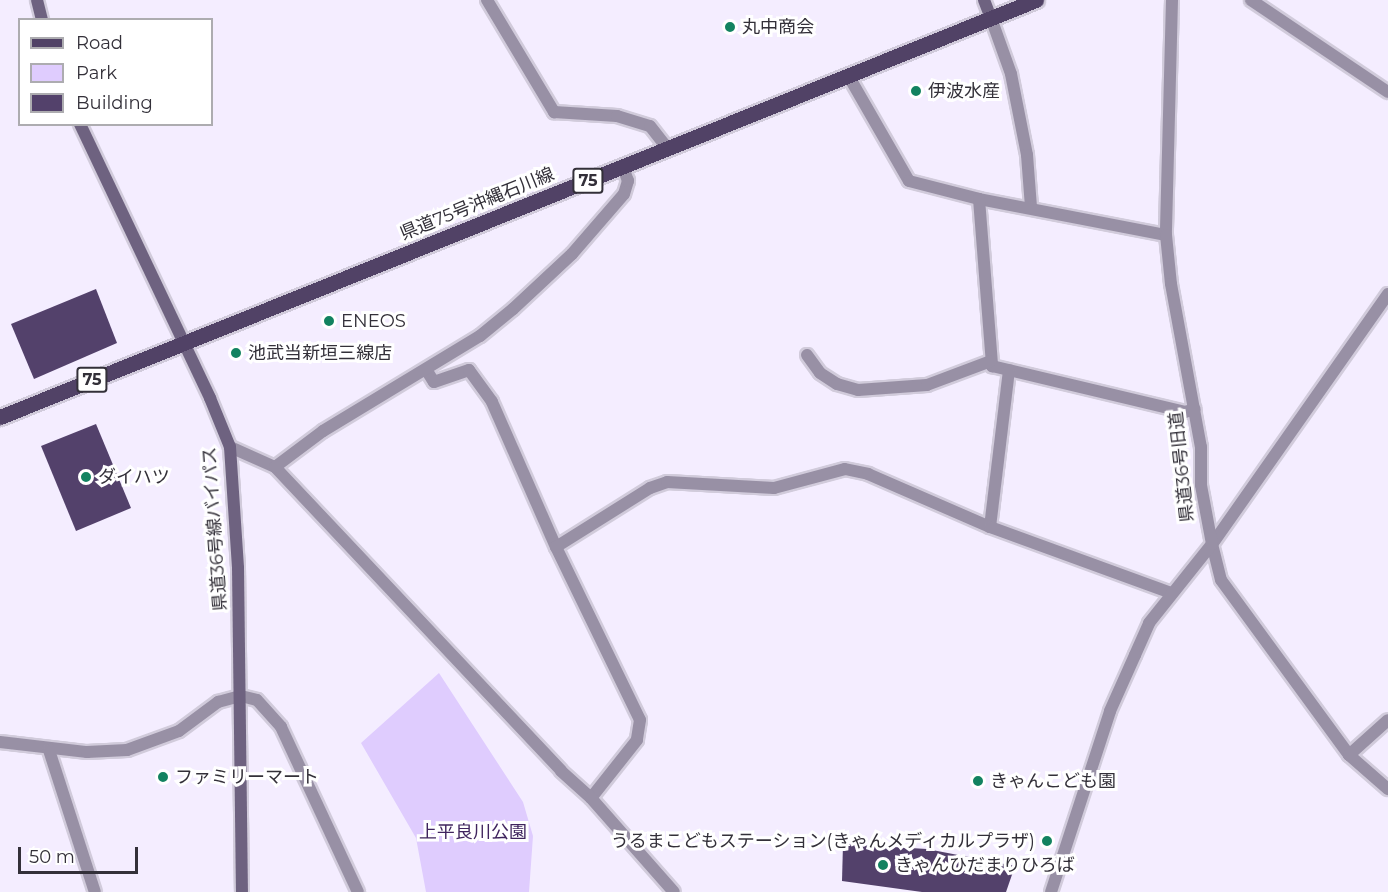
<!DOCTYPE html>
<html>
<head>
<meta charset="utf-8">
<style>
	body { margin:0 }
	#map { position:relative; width:1388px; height:892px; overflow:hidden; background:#f4edff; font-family:Montserrat,"Noto Sans JP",sans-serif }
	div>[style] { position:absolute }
	.green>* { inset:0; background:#dfccfe }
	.building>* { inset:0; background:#53416b }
	.roads { filter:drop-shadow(2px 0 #d1cbdb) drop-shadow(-2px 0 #d1cbdb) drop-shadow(0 2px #d1cbdb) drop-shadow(0 -2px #d1cbdb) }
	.minor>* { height:12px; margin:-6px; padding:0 6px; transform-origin:6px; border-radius:6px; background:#9890a5 }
	.tertiary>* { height:12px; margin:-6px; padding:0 6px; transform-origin:6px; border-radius:6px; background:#9890a5 }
	.secondary>* { height:12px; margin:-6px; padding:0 6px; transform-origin:6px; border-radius:6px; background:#6e6280 }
	.primary>* { height:15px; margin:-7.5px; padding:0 7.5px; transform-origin:7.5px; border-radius:7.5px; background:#514266 }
	.dots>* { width:16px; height:16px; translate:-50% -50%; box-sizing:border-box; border:3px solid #fff; border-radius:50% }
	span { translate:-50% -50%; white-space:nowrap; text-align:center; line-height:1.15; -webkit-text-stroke:6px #fff; paint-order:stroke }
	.shield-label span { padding:2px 4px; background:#fff; border:2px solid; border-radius:4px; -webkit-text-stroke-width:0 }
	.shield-label { font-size:16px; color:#333039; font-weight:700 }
	.poi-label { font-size:18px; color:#333039 }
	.left { translate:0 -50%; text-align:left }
	.right { translate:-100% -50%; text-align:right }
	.street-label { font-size:18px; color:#333039 }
	.park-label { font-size:18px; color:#3f245e }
	.legend { position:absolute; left:18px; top:18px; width:195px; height:108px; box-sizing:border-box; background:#fff; border:2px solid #adacb0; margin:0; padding:8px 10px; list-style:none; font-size:18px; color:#333039 }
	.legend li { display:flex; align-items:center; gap:12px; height:30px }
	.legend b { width:30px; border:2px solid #adacb0 }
	.scale { position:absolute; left:18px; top:847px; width:120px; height:27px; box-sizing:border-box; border:3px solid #333039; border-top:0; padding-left:8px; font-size:18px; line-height:21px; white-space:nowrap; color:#333039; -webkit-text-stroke:4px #fff; paint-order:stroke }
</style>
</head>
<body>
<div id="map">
	<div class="green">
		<div style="clip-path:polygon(439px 673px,523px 802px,533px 836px,529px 892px,426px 892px,416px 838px,361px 743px)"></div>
	</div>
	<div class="building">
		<div style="clip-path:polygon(96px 289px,117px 343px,34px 379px,11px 324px)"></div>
		<div style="clip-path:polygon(96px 424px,131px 508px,76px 531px,41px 446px)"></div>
		<div style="clip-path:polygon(843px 844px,927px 849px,1015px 866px,1006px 892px,922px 892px,842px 881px)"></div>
	</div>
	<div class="roads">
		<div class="minor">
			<div style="left:487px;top:0;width:131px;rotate:59.1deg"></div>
			<div style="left:554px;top:112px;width:63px;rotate:3.6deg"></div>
			<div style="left:617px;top:116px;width:34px;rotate:17deg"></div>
			<div style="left:650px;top:126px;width:28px;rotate:52deg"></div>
			<div style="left:1251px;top:0;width:165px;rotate:33.9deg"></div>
			<div style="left:991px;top:18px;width:59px;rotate:70.3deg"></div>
			<div style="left:1011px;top:74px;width:83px;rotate:78.8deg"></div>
			<div style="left:1027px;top:155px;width:52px;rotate:85.6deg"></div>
			<div style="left:848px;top:75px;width:122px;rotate:60.1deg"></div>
			<div style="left:909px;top:181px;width:72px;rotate:14.4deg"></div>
			<div style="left:979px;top:199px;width:190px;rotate:10.9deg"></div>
			<div style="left:979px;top:199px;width:168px;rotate:85.5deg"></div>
			<div style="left:992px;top:366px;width:198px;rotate:13.4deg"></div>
			<div style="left:1185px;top:412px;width:10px;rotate:-17deg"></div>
			<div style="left:1388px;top:294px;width:306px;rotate:125.1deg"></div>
			<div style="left:1212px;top:544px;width:37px;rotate:76deg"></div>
			<div style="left:1221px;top:580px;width:217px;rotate:53.8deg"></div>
			<div style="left:1349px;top:755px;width:52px;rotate:41.1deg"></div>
			<div style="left:807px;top:355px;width:22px;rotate:54deg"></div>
			<div style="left:820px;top:373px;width:20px;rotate:33deg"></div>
			<div style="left:837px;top:384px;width:22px;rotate:16deg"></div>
			<div style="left:858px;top:390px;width:69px;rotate:-4.1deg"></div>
			<div style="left:927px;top:385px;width:68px;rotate:-20.6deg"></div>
			<div style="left:427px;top:371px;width:13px;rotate:58deg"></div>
			<div style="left:434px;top:382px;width:37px;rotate:-19deg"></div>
			<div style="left:469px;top:370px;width:39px;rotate:54deg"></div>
			<div style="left:492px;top:402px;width:158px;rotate:66.2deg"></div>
			<div style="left:556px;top:547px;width:192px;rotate:64.1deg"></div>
			<div style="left:640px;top:720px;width:20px;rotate:99deg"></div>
			<div style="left:637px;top:740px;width:74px;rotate:128.4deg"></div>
			<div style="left:230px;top:447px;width:49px;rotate:24deg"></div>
			<div style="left:275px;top:467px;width:417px;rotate:46.7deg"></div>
			<div style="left:561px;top:771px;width:40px;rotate:42deg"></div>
			<div style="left:591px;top:798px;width:125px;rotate:48.6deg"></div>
			<div style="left:275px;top:467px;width:60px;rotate:-36.9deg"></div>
			<div style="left:323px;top:431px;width:184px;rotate:-31.2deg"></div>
			<div style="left:480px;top:336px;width:43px;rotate:-39.3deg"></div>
			<div style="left:513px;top:309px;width:81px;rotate:-43deg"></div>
			<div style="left:572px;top:254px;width:79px;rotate:-49.1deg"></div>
			<div style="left:624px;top:194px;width:14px;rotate:-73deg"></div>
			<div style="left:628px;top:181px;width:15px;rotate:-110deg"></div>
			<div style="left:990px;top:527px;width:158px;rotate:-83.1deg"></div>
			<div style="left:556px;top:547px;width:111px;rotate:-32.1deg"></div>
			<div style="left:650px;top:488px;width:18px;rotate:-19deg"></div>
			<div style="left:667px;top:482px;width:107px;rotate:3.2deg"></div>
			<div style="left:774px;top:488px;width:73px;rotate:-15deg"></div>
			<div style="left:845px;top:469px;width:24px;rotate:12deg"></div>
			<div style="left:868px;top:474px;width:133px;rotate:23.5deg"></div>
			<div style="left:990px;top:527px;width:193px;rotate:20deg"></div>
			<div style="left:1135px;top:655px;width:35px;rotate:-66deg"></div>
			<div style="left:1149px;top:623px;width:101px;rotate:-51.4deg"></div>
			<div style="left:1212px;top:544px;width:60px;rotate:-100.6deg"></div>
			<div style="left:1201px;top:485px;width:38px;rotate:-90deg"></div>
			<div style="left:0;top:742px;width:88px;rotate:6.6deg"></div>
			<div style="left:87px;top:752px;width:40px;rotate:-2.9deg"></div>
			<div style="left:127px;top:750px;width:55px;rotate:-20.1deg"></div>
			<div style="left:179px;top:731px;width:49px;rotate:-36.6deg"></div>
			<div style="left:218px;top:702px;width:24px;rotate:-15deg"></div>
			<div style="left:241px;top:696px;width:16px;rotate:14deg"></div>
			<div style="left:257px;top:700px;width:36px;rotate:48deg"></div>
			<div style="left:281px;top:727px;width:182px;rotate:65deg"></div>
			<div style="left:49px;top:750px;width:149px;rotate:72.1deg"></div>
			<div style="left:1349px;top:755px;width:52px;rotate:-41.9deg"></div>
		</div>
		<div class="tertiary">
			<div style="left:1172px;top:0;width:235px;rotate:91.5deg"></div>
			<div style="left:1166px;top:235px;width:49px;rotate:84.2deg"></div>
			<div style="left:1171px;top:284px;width:166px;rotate:79.6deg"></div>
			<div style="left:1051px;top:892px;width:190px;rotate:-71.9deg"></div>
			<div style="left:1110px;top:711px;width:61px;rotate:-65.9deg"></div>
		</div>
		<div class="secondary">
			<div style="left:37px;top:0;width:21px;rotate:76deg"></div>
			<div style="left:984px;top:0;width:19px;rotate:69deg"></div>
			<div style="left:80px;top:124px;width:303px;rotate:64.6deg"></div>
			<div style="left:210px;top:398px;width:53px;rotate:67.8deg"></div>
			<div style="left:230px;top:447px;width:121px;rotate:86.2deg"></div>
			<div style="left:238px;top:568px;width:324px;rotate:89.3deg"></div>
		</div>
		<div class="primary">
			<div style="left:0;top:417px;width:1117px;rotate:-21.93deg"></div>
		</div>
	</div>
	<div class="dots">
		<div style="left:730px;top:27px;background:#128260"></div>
		<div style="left:916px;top:91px;background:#128260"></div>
		<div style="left:329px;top:321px;background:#128260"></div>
		<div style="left:236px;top:353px;background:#128260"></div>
		<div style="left:86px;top:477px;background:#128260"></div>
		<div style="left:163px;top:777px;background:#128260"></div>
		<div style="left:978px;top:781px;background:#128260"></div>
		<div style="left:1047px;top:841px;background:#128260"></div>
		<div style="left:883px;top:865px;background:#128260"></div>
	</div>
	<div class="shield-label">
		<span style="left:588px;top:181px">75</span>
		<span style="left:92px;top:380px">75</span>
	</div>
	<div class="poi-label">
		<span class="left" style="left:742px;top:27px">丸中商会</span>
		<span class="left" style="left:928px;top:91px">伊波水産</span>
		<span class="left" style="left:341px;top:321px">ENEOS</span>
		<span class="left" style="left:248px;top:353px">池武当新垣三線店</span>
		<span class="left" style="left:98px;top:477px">ダイハツ</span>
		<span class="left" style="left:175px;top:777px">ファミリーマート</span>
		<span class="left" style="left:990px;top:781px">きゃんこども園</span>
		<span class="right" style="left:1035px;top:841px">うるまこどもステーション(きゃんメディカルプラザ)</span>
		<span class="left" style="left:895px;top:865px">きゃんひだまりひろば</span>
	</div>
	<div class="street-label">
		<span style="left:477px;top:204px;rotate:-22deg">県道75号沖縄石川線</span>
		<span style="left:1182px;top:467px;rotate:-96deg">県道36号旧道</span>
		<span style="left:215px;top:529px;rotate:-94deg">県道36号線バイパス</span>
	</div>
	<div class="park-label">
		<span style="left:473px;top:832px">上平良川公園</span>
	</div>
	<ul class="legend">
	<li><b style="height:8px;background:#514266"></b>Road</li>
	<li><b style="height:16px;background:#dfccfe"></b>Park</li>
	<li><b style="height:16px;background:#53416b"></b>Building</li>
	</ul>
	<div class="scale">50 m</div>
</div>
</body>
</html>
